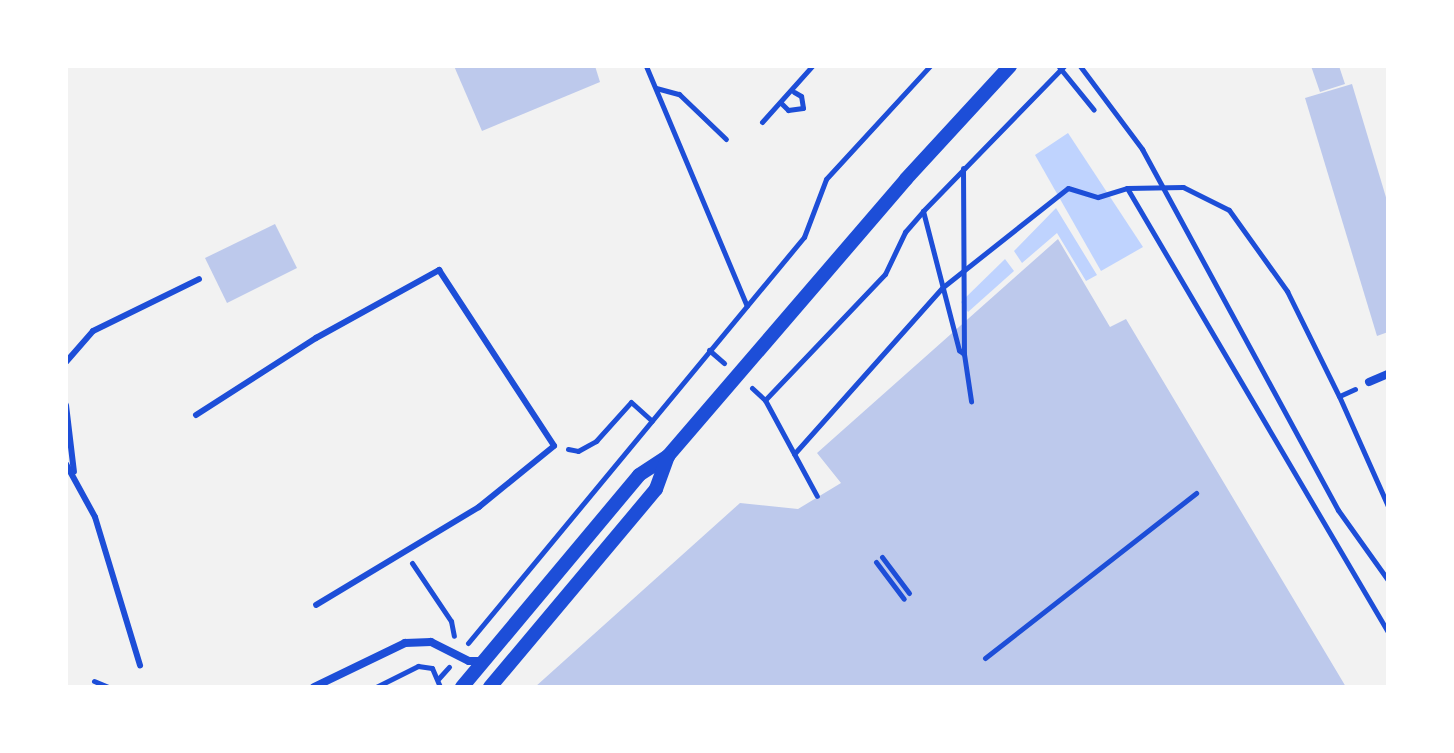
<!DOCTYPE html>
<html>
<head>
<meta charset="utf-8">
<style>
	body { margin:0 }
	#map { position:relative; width:1454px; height:753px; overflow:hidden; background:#f2f2f2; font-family:Karla,sans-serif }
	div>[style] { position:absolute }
	.water>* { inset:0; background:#bfd3fe }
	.building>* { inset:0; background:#bdc9ec }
	.path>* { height:5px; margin:-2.5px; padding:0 2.5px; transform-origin:2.5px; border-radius:2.5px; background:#1d4ed8 }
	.service>* { height:6px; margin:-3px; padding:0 3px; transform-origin:3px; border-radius:3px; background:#1d4ed8 }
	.minor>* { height:8px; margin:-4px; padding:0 4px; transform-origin:4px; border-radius:4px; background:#1d4ed8 }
	.tertiary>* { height:14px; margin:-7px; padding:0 7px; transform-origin:7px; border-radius:7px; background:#1d4ed8 }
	span { translate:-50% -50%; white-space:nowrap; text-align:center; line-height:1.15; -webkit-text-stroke:8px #fff; paint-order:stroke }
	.frame { position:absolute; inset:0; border:68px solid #fff; pointer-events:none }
</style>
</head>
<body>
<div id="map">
	<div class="water">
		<div style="clip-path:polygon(1068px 133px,1143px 247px,1101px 271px,1035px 155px)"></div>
		<div style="clip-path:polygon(1056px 208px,1097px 275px,1086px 281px,1057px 233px,1022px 263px,1014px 251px)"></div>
		<div style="clip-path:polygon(1005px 259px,1014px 271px,968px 312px,961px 302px)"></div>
	</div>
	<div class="building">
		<div style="clip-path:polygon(454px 66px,595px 66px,600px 82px,482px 131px)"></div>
		<div style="clip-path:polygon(1311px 66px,1339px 66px,1345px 84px,1320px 92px)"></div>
		<div style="clip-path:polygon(1352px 84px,1388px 204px,1388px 332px,1377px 336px,1305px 98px)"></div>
		<div style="clip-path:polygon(275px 224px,297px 268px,227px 303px,205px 258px)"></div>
		<div style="clip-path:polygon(1058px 239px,1110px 327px,1126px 319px,1346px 687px,535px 687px,740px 503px,798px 509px,841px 483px,817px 453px)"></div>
	</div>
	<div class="path">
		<div style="left:646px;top:66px;width:260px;rotate:67.2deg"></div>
		<div style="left:1080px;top:66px;width:104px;rotate:53.2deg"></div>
		<div style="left:1142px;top:149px;width:411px;rotate:61.5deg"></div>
		<div style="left:1338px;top:510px;width:86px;rotate:54.5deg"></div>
		<div style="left:1059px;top:67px;width:55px;rotate:50.9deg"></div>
		<div style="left:656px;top:88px;width:24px;rotate:15deg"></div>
		<div style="left:679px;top:94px;width:65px;rotate:43.8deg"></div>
		<div style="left:781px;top:103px;width:10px;rotate:45deg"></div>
		<div style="left:788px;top:110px;width:15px;rotate:-8deg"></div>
		<div style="left:803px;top:108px;width:12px;rotate:-99deg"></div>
		<div style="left:801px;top:96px;width:8px;rotate:-150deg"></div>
		<div style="left:762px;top:122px;width:75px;rotate:-48.2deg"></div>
		<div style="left:963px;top:168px;width:186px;rotate:89.7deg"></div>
		<div style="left:964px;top:354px;width:48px;rotate:81.5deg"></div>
		<div style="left:1127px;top:188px;width:515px;rotate:59.55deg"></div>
		<div style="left:923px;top:211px;width:144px;rotate:75.5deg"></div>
		<div style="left:959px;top:350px;width:6px;rotate:39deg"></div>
		<div style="left:709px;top:350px;width:20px;rotate:41deg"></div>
		<div style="left:752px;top:388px;width:18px;rotate:43deg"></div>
		<div style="left:765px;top:400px;width:109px;rotate:61.6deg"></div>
		<div style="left:1355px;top:389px;width:17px;rotate:156deg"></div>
		<div style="left:1339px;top:396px;width:120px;rotate:66deg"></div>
		<div style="left:765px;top:400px;width:174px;rotate:-46.4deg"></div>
		<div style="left:885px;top:274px;width:47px;rotate:-64.5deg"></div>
		<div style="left:905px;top:232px;width:28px;rotate:-49deg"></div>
		<div style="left:923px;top:211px;width:202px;rotate:-45.8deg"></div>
		<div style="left:568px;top:449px;width:10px;rotate:11deg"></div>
		<div style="left:578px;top:451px;width:21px;rotate:-29deg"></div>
		<div style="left:596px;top:441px;width:52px;rotate:-48.1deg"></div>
		<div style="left:631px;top:402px;width:28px;rotate:42deg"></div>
		<div style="left:794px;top:454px;width:224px;rotate:-48.3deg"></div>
		<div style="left:943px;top:287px;width:159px;rotate:-38.4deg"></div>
		<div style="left:1068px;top:188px;width:31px;rotate:17deg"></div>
		<div style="left:1098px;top:197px;width:30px;rotate:-17deg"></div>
		<div style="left:1127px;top:188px;width:56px;rotate:-1deg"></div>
		<div style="left:1183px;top:187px;width:51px;rotate:26.6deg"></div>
		<div style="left:1229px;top:210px;width:100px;rotate:54.4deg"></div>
		<div style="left:1287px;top:291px;width:117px;rotate:63.7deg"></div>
		<div style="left:882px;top:557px;width:45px;rotate:53.1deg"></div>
		<div style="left:876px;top:562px;width:46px;rotate:52.9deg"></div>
		<div style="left:412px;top:563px;width:70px;rotate:56.1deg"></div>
		<div style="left:451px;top:621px;width:15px;rotate:79deg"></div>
		<div style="left:468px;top:643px;width:527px;rotate:-50.39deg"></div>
		<div style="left:804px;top:237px;width:62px;rotate:-69.2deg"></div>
		<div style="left:826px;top:179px;width:154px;rotate:-47.4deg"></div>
		<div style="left:985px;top:658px;width:268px;rotate:-38deg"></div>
		<div style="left:439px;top:678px;width:15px;rotate:-48deg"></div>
		<div style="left:94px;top:681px;width:15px;rotate:23deg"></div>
		<div style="left:376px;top:687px;width:47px;rotate:-26.6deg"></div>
		<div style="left:418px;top:666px;width:14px;rotate:8deg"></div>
		<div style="left:432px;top:668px;width:21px;rotate:67deg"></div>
	</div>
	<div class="service">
		<div style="left:66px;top:362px;width:41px;rotate:-48.9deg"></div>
		<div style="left:93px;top:331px;width:118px;rotate:-26.1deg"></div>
		<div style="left:66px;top:405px;width:67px;rotate:83.2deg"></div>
		<div style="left:196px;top:415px;width:143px;rotate:-32.7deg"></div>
		<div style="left:316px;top:338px;width:141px;rotate:-28.9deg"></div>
		<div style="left:439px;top:270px;width:210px;rotate:56.8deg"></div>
		<div style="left:554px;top:446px;width:97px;rotate:140.9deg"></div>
		<div style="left:479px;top:507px;width:190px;rotate:149deg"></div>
		<div style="left:66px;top:464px;width:60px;rotate:61.3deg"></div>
		<div style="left:95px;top:517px;width:155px;rotate:73.1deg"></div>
	</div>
	<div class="minor">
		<div style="left:1369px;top:382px;width:21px;rotate:-23deg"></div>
		<div style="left:314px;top:687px;width:101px;rotate:-25.8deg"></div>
		<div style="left:405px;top:643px;width:26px;rotate:-2deg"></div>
		<div style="left:431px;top:642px;width:42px;rotate:26.6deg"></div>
		<div style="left:469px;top:661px;width:13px"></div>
	</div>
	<div class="tertiary">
		<div style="left:462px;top:687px;width:276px;rotate:-50.1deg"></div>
		<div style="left:639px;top:475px;width:35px;rotate:-33deg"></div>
		<div style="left:668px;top:456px;width:365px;rotate:-49.3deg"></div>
		<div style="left:906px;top:179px;width:154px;rotate:-47.4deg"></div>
		<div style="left:490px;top:687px;width:258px;rotate:-50deg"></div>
		<div style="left:656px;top:489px;width:35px;rotate:-70deg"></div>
	</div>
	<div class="frame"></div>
</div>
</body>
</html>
